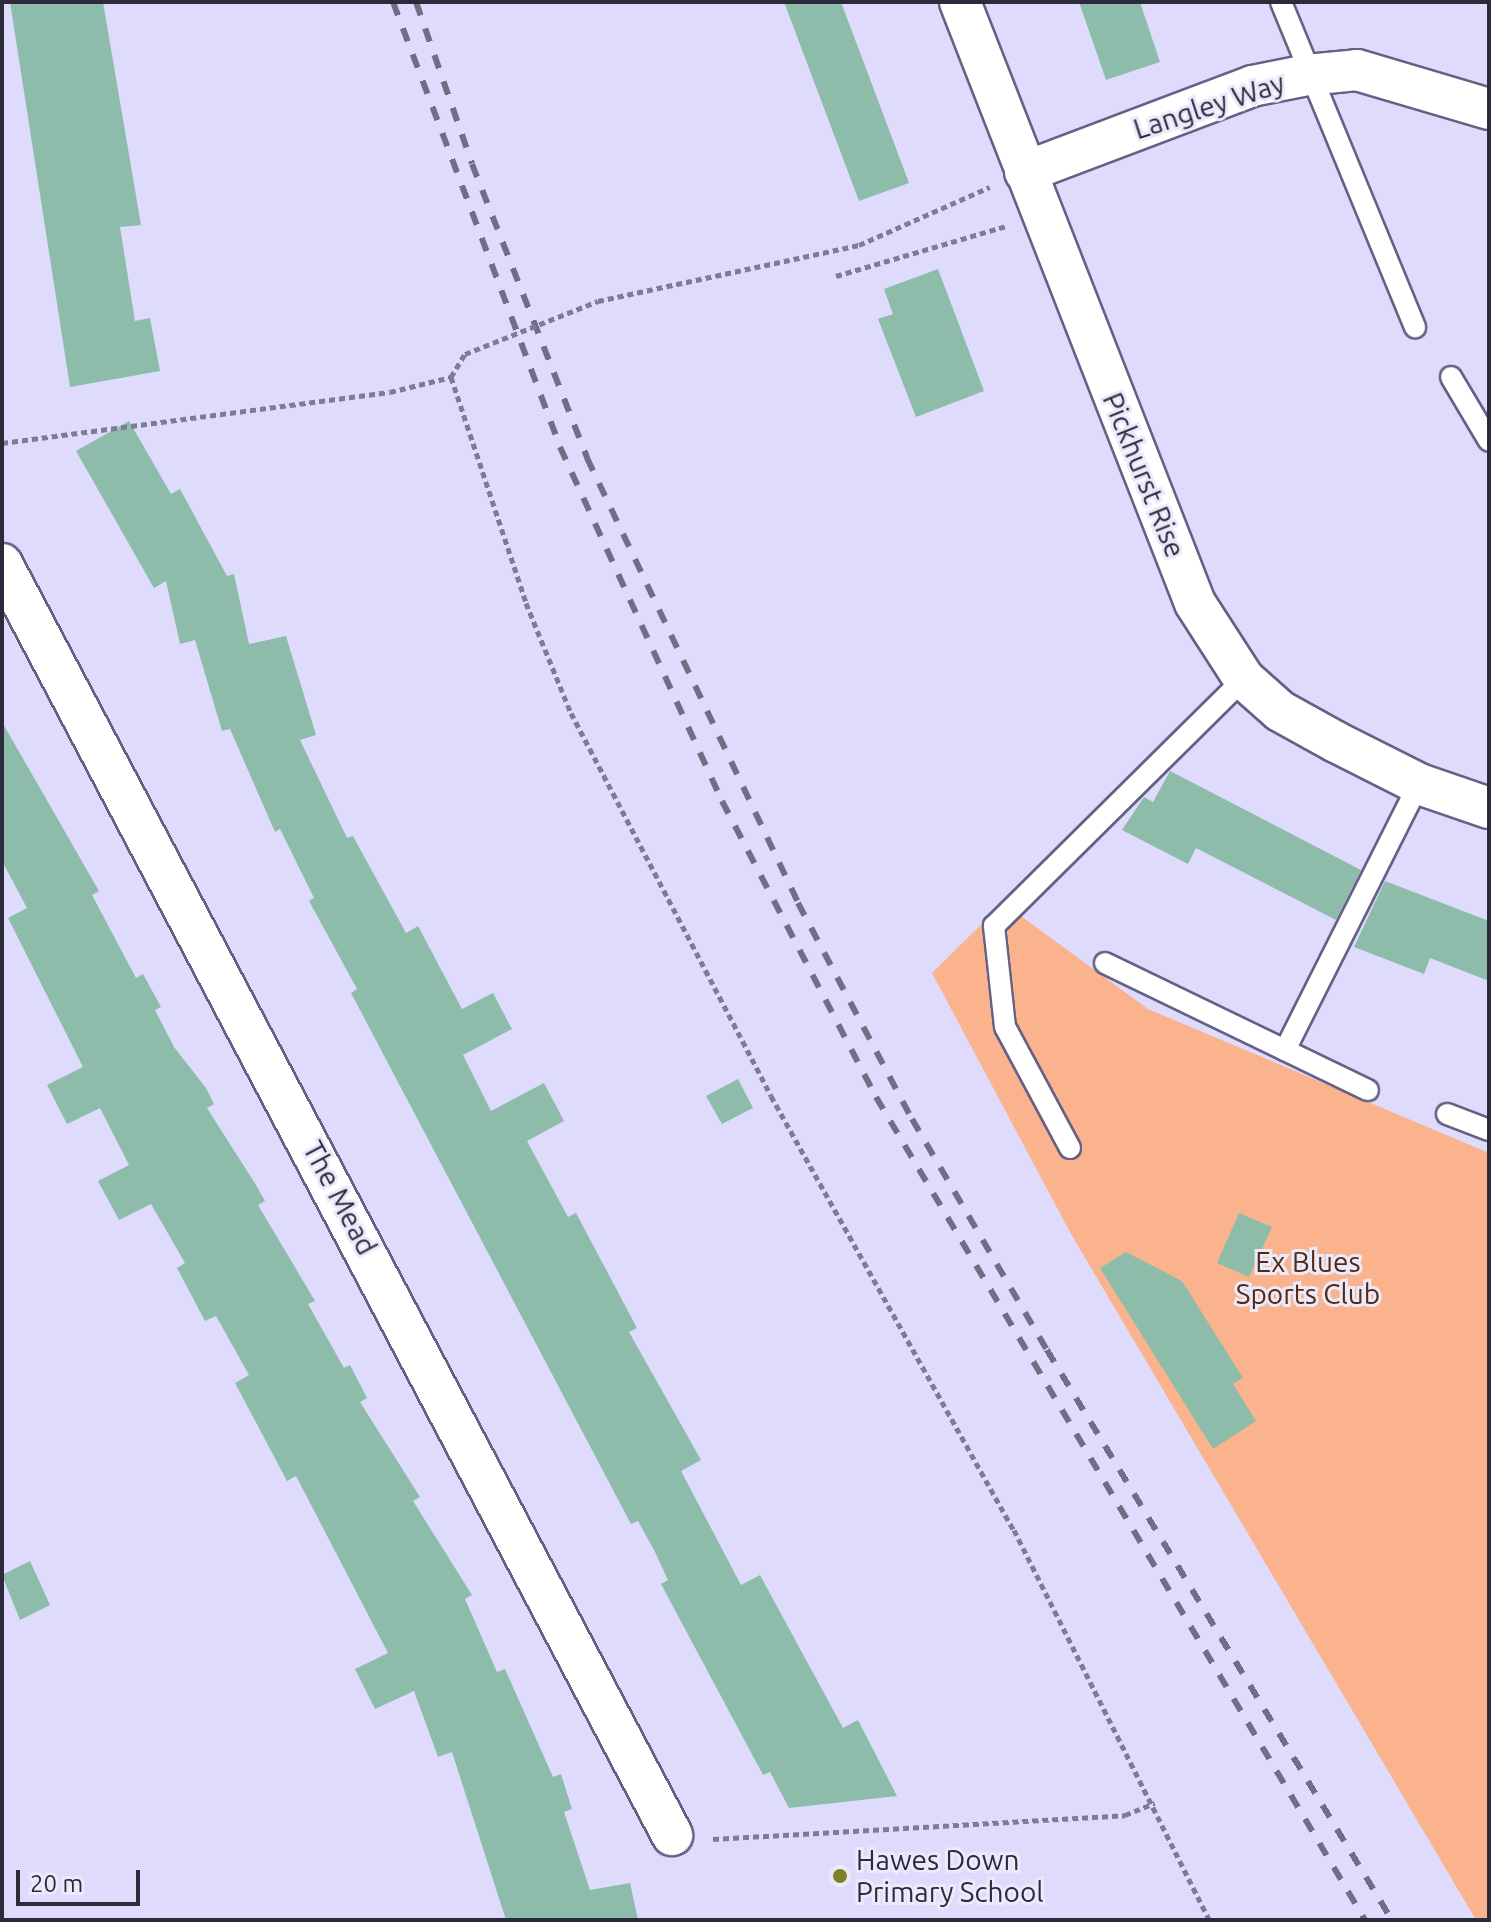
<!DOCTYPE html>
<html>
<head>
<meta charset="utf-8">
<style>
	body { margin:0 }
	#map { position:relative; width:1491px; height:1922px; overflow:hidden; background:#dedbfd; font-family:Ubuntu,sans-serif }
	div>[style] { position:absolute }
	.green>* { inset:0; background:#fbb38d }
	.building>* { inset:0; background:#8dbdaa }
	.path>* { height:5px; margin-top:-2.5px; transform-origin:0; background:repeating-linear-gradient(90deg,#7e7c94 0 6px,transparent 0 10px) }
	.roads { filter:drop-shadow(2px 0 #646185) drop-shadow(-2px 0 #646185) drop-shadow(0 2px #646185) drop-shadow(0 -2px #646185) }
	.lane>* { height:20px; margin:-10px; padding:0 10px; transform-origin:10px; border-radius:10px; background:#fff }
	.street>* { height:40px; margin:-20px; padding:0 20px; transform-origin:20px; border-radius:20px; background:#fff }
	.rail>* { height:6px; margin-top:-3px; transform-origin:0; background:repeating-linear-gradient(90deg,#706e85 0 14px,transparent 0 28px) }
	.path-bridge>* { height:5px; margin-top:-2.5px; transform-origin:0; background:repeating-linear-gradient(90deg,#7e7c94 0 6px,transparent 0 10px) }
	.dots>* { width:22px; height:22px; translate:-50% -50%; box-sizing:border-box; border:4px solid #ebeafc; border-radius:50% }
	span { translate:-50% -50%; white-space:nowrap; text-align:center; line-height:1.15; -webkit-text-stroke:6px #ebeafc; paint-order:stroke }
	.street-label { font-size:28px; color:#2c2b3b }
	.park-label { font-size:28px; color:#562a10 }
	.poi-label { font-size:28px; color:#2c2b3b }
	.left { translate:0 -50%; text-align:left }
	.frame { position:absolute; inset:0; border:4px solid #2c2b3b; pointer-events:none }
	.scale { position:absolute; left:16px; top:1870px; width:124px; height:36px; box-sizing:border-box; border:4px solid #2c2b3b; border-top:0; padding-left:10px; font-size:24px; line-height:28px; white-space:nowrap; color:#2c2b3b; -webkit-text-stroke:6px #ebeafc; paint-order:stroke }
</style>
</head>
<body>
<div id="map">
	<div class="green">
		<div style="clip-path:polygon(1003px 903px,1148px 1009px,1489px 1153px,1489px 1920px,1476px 1920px,1071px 1234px,932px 973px)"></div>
	</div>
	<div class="building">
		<div style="clip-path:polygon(10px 2px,103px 2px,141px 225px,120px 227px,135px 321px,150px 318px,160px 371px,70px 387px)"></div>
		<div style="clip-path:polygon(784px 2px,841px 2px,909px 183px,859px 201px)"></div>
		<div style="clip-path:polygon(1079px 2px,1140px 2px,1160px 62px,1106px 80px)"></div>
		<div style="clip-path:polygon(938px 269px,984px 391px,916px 417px,878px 319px,893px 314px,884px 289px)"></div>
		<div style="clip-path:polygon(129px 421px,171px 494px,180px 489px,227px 576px,234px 574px,249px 644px,286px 636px,316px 735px,300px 740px,347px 838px,353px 836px,406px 933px,418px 926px,462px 1009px,493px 993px,512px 1029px,463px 1055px,491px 1111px,544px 1083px,564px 1121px,527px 1141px,568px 1217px,576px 1213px,637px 1328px,629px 1332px,701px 1460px,681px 1471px,741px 1585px,760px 1575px,843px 1728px,858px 1720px,897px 1796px,789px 1808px,770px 1772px,763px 1775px,661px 1584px,668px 1580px,655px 1552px,638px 1521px,631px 1524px,351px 993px,357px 989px,309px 901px,314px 898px,280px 829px,275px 832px,230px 729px,222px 731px,195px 640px,180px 644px,166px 581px,154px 588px,76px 451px)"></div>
		<div style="clip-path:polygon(2px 722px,99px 891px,92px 895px,136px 978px,143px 974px,161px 1007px,155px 1010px,174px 1047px,206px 1088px,214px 1104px,207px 1108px,256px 1185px,265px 1201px,258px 1205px,315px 1301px,308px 1304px,344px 1368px,350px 1365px,367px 1398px,360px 1402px,420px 1497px,413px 1501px,472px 1595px,465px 1599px,497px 1672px,505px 1669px,553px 1777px,561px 1774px,572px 1809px,564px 1812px,590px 1890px,630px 1883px,638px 1920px,506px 1920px,452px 1752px,438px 1757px,414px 1691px,375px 1709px,355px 1669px,388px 1653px,296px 1476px,287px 1481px,235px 1383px,249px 1375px,216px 1316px,205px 1321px,177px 1268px,185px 1263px,151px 1204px,119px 1220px,98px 1181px,129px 1165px,100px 1108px,67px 1124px,47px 1085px,83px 1067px,8px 918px,27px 908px,2px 861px)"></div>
		<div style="clip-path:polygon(1170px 771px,1361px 870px,1336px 920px,1196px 848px,1188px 864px,1122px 830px,1144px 797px,1153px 802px)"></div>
		<div style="clip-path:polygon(1385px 881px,1489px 921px,1489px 981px,1430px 958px,1424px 974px,1354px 947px)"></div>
		<div style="clip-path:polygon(738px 1079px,753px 1108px,722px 1124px,706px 1096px)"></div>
		<div style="clip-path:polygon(1239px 1213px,1272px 1227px,1249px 1277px,1217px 1263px)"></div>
		<div style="clip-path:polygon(1126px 1252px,1182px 1281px,1243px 1378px,1233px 1384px,1256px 1421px,1213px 1449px,1100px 1268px)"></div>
		<div style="clip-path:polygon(30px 1561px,50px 1605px,20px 1620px,2px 1575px)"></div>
	</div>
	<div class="path">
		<div style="left:836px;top:276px;width:177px;rotate:-16.4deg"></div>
		<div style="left:598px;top:301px;width:267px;rotate:-12.1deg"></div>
		<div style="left:859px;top:245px;width:143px;rotate:-23.9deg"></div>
		<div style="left:451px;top:377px;width:27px;rotate:-59deg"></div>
		<div style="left:2px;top:443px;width:391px;rotate:-7.5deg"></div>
		<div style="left:390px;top:392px;width:63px;rotate:-13.8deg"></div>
		<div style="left:451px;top:377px;width:238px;rotate:71.6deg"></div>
		<div style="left:526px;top:603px;width:119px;rotate:67.8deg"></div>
		<div style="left:571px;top:713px;width:432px;rotate:62.4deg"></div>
		<div style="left:771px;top:1096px;width:497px;rotate:60.8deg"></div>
		<div style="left:1014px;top:1530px;width:436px;rotate:63.4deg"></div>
		<div style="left:713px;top:1839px;width:413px;rotate:-3.3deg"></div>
		<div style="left:1125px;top:1815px;width:32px;rotate:-22deg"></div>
	</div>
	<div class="roads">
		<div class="lane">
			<div style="left:1281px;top:2px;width:352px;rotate:67.6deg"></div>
			<div style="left:1451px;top:377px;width:74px;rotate:59.3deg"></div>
			<div style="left:1105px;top:963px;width:292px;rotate:25.8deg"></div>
			<div style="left:1285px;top:1050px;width:298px;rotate:-63.3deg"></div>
			<div style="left:1447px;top:1114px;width:45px;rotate:20.9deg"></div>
			<div style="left:1070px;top:1148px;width:137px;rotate:-118.2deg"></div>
			<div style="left:1005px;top:1027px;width:102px;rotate:-96.2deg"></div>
			<div style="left:994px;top:926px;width:351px;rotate:-44.7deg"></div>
		</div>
		<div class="street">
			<div style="left:960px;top:2px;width:645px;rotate:68.64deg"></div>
			<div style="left:1195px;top:603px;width:90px;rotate:57.2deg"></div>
			<div style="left:1244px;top:679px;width:48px;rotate:41.6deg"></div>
			<div style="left:1280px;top:711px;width:64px;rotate:29deg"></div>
			<div style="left:1336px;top:742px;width:93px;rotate:26.8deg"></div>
			<div style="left:1419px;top:784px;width:74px;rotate:18.9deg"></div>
			<div style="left:1025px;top:172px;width:243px;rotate:-20.7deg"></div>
			<div style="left:1252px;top:86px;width:56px;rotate:-11.3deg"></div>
			<div style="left:1307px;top:75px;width:50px;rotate:-5.7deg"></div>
			<div style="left:1357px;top:70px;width:138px;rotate:16.5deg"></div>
			<div style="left:2px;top:564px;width:1437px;rotate:62.2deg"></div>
		</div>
	</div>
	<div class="rail">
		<div style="left:393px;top:2px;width:475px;rotate:69.4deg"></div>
		<div style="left:560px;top:447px;width:389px;rotate:65.4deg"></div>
		<div style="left:722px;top:801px;width:334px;rotate:62.5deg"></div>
		<div style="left:876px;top:1097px;width:957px;rotate:59.28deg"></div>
		<div style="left:416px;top:2px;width:171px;rotate:70.9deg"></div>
		<div style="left:472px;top:164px;width:316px;rotate:68.6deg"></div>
		<div style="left:587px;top:458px;width:492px;rotate:64.6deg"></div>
		<div style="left:798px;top:903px;width:244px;rotate:62.2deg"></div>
		<div style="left:912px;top:1119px;width:268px;rotate:59.7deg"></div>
		<div style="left:1047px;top:1350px;width:666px;rotate:58.82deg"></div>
	</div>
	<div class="path-bridge">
		<div style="left:465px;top:354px;width:143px;rotate:-21.7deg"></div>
	</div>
	<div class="dots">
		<div style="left:840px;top:1876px;background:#82812a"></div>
	</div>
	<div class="street-label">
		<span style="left:1209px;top:106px;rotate:-18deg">Langley Way</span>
		<span style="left:1144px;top:475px;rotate:68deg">Pickhurst Rise</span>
		<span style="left:340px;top:1198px;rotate:62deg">The Mead</span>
	</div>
	<div class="park-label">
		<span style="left:1308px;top:1278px">Ex Blues<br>Sports Club</span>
	</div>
	<div class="poi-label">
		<span class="left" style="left:856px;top:1876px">Hawes Down<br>Primary School</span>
	</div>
	<div class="frame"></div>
	<div class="scale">20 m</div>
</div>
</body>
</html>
